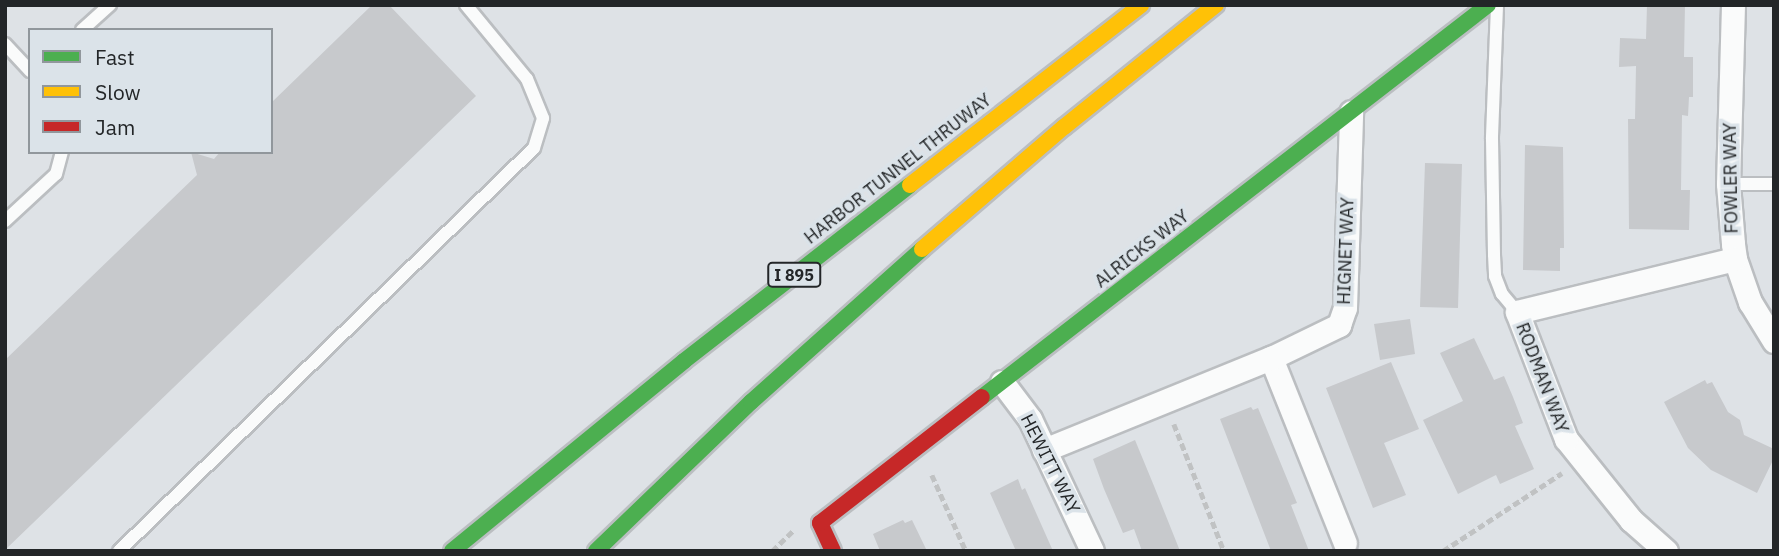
<!DOCTYPE html>
<html>
<head>
<meta charset="utf-8">
<style>
	body { margin:0 }
	#map { position:relative; width:1779px; height:556px; overflow:hidden; background:#dee2e6; font-family:"IBM Plex Sans",sans-serif }
	div>[style] { position:absolute }
	.building>* { inset:0; background:#c7c9cc }
	.path>* { height:4.5px; margin-top:-2.25px; transform-origin:0; background:repeating-linear-gradient(90deg,#c0c2c3 0 7px,transparent 0 10.5px) }
	.roads { filter:drop-shadow(2px 0 #bbbec1) drop-shadow(-2px 0 #bbbec1) drop-shadow(0 2px #bbbec1) drop-shadow(0 -2px #bbbec1) }
	.lane>* { height:12px; margin:-6px; padding:0 6px; transform-origin:6px; border-radius:6px; background:#fafbfb }
	.street>* { height:23px; margin:-11.5px; padding:0 11.5px; transform-origin:11.5px; border-radius:11.5px; background:#fafbfb }
	.fast>* { height:16px; margin:-8px; padding:0 8px; transform-origin:8px; border-radius:8px; background:#4caf50 }
	.slow>* { height:16px; margin:-8px; padding:0 8px; transform-origin:8px; border-radius:8px; background:#ffc107 }
	.jam>* { height:16px; margin:-8px; padding:0 8px; transform-origin:8px; border-radius:8px; background:#c62828 }
	span { translate:-50% -50%; white-space:nowrap; text-align:center; line-height:1.15; -webkit-text-stroke:7px #dbe3e9; paint-order:stroke }
	.shield-label span { padding:2px 5px; background:#dbe3e9; border:2px solid; border-radius:5px; -webkit-text-stroke-width:0 }
	.shield-label { font-size:16px; color:#232628; font-weight:700 }
	.street-label { font-size:18px; color:#232628 }
	.frame { position:absolute; inset:0; border:7px solid #232628; pointer-events:none }
	.legend { position:absolute; left:28px; top:28px; width:245px; height:126px; box-sizing:border-box; background:#dbe3e9; border:2px solid #91979c; margin:0; padding:9px 12px; list-style:none; font-size:21px; color:#232628 }
	.legend li { display:flex; align-items:center; gap:14px; height:35px }
	.legend b { width:35px; border:2px solid #91979c }
</style>
</head>
<body>
<div id="map">
	<div class="building">
		<div style="clip-path:polygon(372px 5px,389px 5px,476px 96px,5px 550px,5px 360px,197px 175px,191px 152px,214px 159px,220px 152px,271px 152px,271px 103px)"></div>
		<div style="clip-path:polygon(1647px 5px,1685px 5px,1684px 57px,1693px 57px,1693px 97px,1689px 97px,1688px 116px,1682px 115px,1681px 190px,1690px 190px,1689px 230px,1629px 229px,1628px 119px,1635px 119px,1636px 66px,1619px 67px,1620px 38px,1646px 39px)"></div>
		<div style="clip-path:polygon(1525px 145px,1563px 147px,1564px 248px,1560px 248px,1560px 271px,1523px 270px)"></div>
		<div style="clip-path:polygon(1425px 163px,1462px 164px,1458px 308px,1420px 307px)"></div>
		<div style="clip-path:polygon(1410px 319px,1415px 354px,1380px 360px,1374px 324px)"></div>
		<div style="clip-path:polygon(1474px 338px,1494px 380px,1504px 376px,1513px 397px,1523px 423px,1515px 426px,1534px 469px,1500px 484px,1496px 475px,1458px 494px,1423px 420px,1463px 401px,1440px 353px)"></div>
		<div style="clip-path:polygon(1391px 362px,1419px 429px,1384px 443px,1406px 495px,1373px 508px,1326px 388px)"></div>
		<div style="clip-path:polygon(1705px 380px,1707px 384px,1712px 382px,1728px 412px,1740px 420px,1744px 435px,1774px 449px,1774px 458px,1757px 493px,1711px 470px,1688px 448px,1664px 402px)"></div>
		<div style="clip-path:polygon(1251px 407px,1253px 410px,1258px 408px,1297px 503px,1291px 505px,1309px 551px,1271px 551px,1220px 419px)"></div>
		<div style="clip-path:polygon(1135px 440px,1154px 486px,1180px 551px,1142px 551px,1134px 529px,1123px 533px,1104px 489px,1093px 459px)"></div>
		<div style="clip-path:polygon(1018px 479px,1022px 490px,1025px 488px,1053px 551px,1016px 551px,990px 493px)"></div>
		<div style="clip-path:polygon(903px 520px,905px 523px,912px 520px,927px 551px,880px 551px,873px 534px)"></div>
	</div>
	<div class="path">
		<div style="left:1174px;top:424px;width:136px;rotate:68.5deg"></div>
		<div style="left:932px;top:475px;width:83px;rotate:65.9deg"></div>
		<div style="left:772px;top:551px;width:29px;rotate:-44deg"></div>
		<div style="left:1443px;top:551px;width:142px;rotate:-33.2deg"></div>
	</div>
	<div class="roads">
		<div class="lane">
			<div style="left:1497px;top:6px;width:133px;rotate:92.2deg"></div>
			<div style="left:1492px;top:139px;width:116px;rotate:89deg"></div>
			<div style="left:1494px;top:255px;width:21px;rotate:87deg"></div>
			<div style="left:1495px;top:276px;width:19px;rotate:69deg"></div>
			<div style="left:1502px;top:294px;width:23px;rotate:50deg"></div>
			<div style="left:82px;top:30px;width:38px;rotate:-42deg"></div>
			<div style="left:5px;top:44px;width:37px;rotate:47deg"></div>
			<div style="left:1728px;top:184px;width:46px"></div>
			<div style="left:5px;top:221px;width:69px;rotate:-42.7deg"></div>
			<div style="left:56px;top:174px;width:23px;rotate:-75deg"></div>
			<div style="left:119px;top:551px;width:578px;rotate:-44.16deg"></div>
			<div style="left:534px;top:148px;width:31px;rotate:-73deg"></div>
			<div style="left:543px;top:118px;width:42px;rotate:-112.3deg"></div>
			<div style="left:527px;top:79px;width:96px;rotate:-129.5deg"></div>
		</div>
		<div class="street">
			<div style="left:1733px;top:5px;width:179px;rotate:91.6deg"></div>
			<div style="left:1728px;top:184px;width:60px;rotate:85.2deg"></div>
			<div style="left:1733px;top:244px;width:15px;rotate:82deg"></div>
			<div style="left:1735px;top:259px;width:46px;rotate:70.8deg"></div>
			<div style="left:1750px;top:302px;width:46px;rotate:58.4deg"></div>
			<div style="left:1271px;top:358px;width:199px;rotate:68.2deg"></div>
			<div style="left:1002px;top:382px;width:46px;rotate:52.9deg"></div>
			<div style="left:1030px;top:419px;width:146px;rotate:64.8deg"></div>
			<div style="left:1044px;top:450px;width:245px;rotate:-22.1deg"></div>
			<div style="left:1271px;top:358px;width:76px;rotate:-25.9deg"></div>
			<div style="left:1339px;top:325px;width:18px;rotate:-71deg"></div>
			<div style="left:1345px;top:308px;width:196px;rotate:-88.2deg"></div>
			<div style="left:1666px;top:551px;width:47px;rotate:-138.5deg"></div>
			<div style="left:1631px;top:520px;width:104px;rotate:-128.7deg"></div>
			<div style="left:1566px;top:439px;width:136px;rotate:-111.1deg"></div>
			<div style="left:1517px;top:312px;width:224px;rotate:-13.7deg"></div>
		</div>
		<div class="fast">
			<div style="left:982px;top:397px;width:640px;rotate:-37.77deg"></div>
			<div style="left:452px;top:551px;width:300px;rotate:-39.3deg"></div>
			<div style="left:684px;top:361px;width:286px;rotate:-37.9deg"></div>
			<div style="left:596px;top:551px;width:215px;rotate:-43.9deg"></div>
			<div style="left:751px;top:402px;width:229px;rotate:-41.8deg"></div>
		</div>
		<div class="slow">
			<div style="left:910px;top:185px;width:293px;rotate:-37.9deg"></div>
			<div style="left:922px;top:249px;width:187px;rotate:-40.7deg"></div>
			<div style="left:1064px;top:127px;width:195px;rotate:-38.8deg"></div>
		</div>
		<div class="jam">
			<div style="left:833px;top:551px;width:31px;rotate:-115deg"></div>
			<div style="left:820px;top:523px;width:205px;rotate:-37.9deg"></div>
		</div>
	</div>
	<div class="shield-label">
		<span style="left:794px;top:275px">I 895</span>
	</div>
	<div class="street-label">
		<span style="left:898px;top:169px;rotate:-38deg">HARBOR TUNNEL THRUWAY</span>
		<span style="left:1731px;top:178px;rotate:-91deg">FOWLER WAY</span>
		<span style="left:1142px;top:249px;rotate:-38deg">ALRICKS WAY</span>
		<span style="left:1346px;top:251px;rotate:-88deg">HIGNET WAY</span>
		<span style="left:1542px;top:378px;rotate:69deg">RODMAN WAY</span>
		<span style="left:1050px;top:464px;rotate:63deg">HEWITT WAY</span>
	</div>
	<div class="frame"></div>
	<ul class="legend">
	<li><b style="height:9px;background:#4caf50"></b>Fast</li>
	<li><b style="height:9px;background:#ffc107"></b>Slow</li>
	<li><b style="height:9px;background:#c62828"></b>Jam</li>
	</ul>
</div>
</body>
</html>
